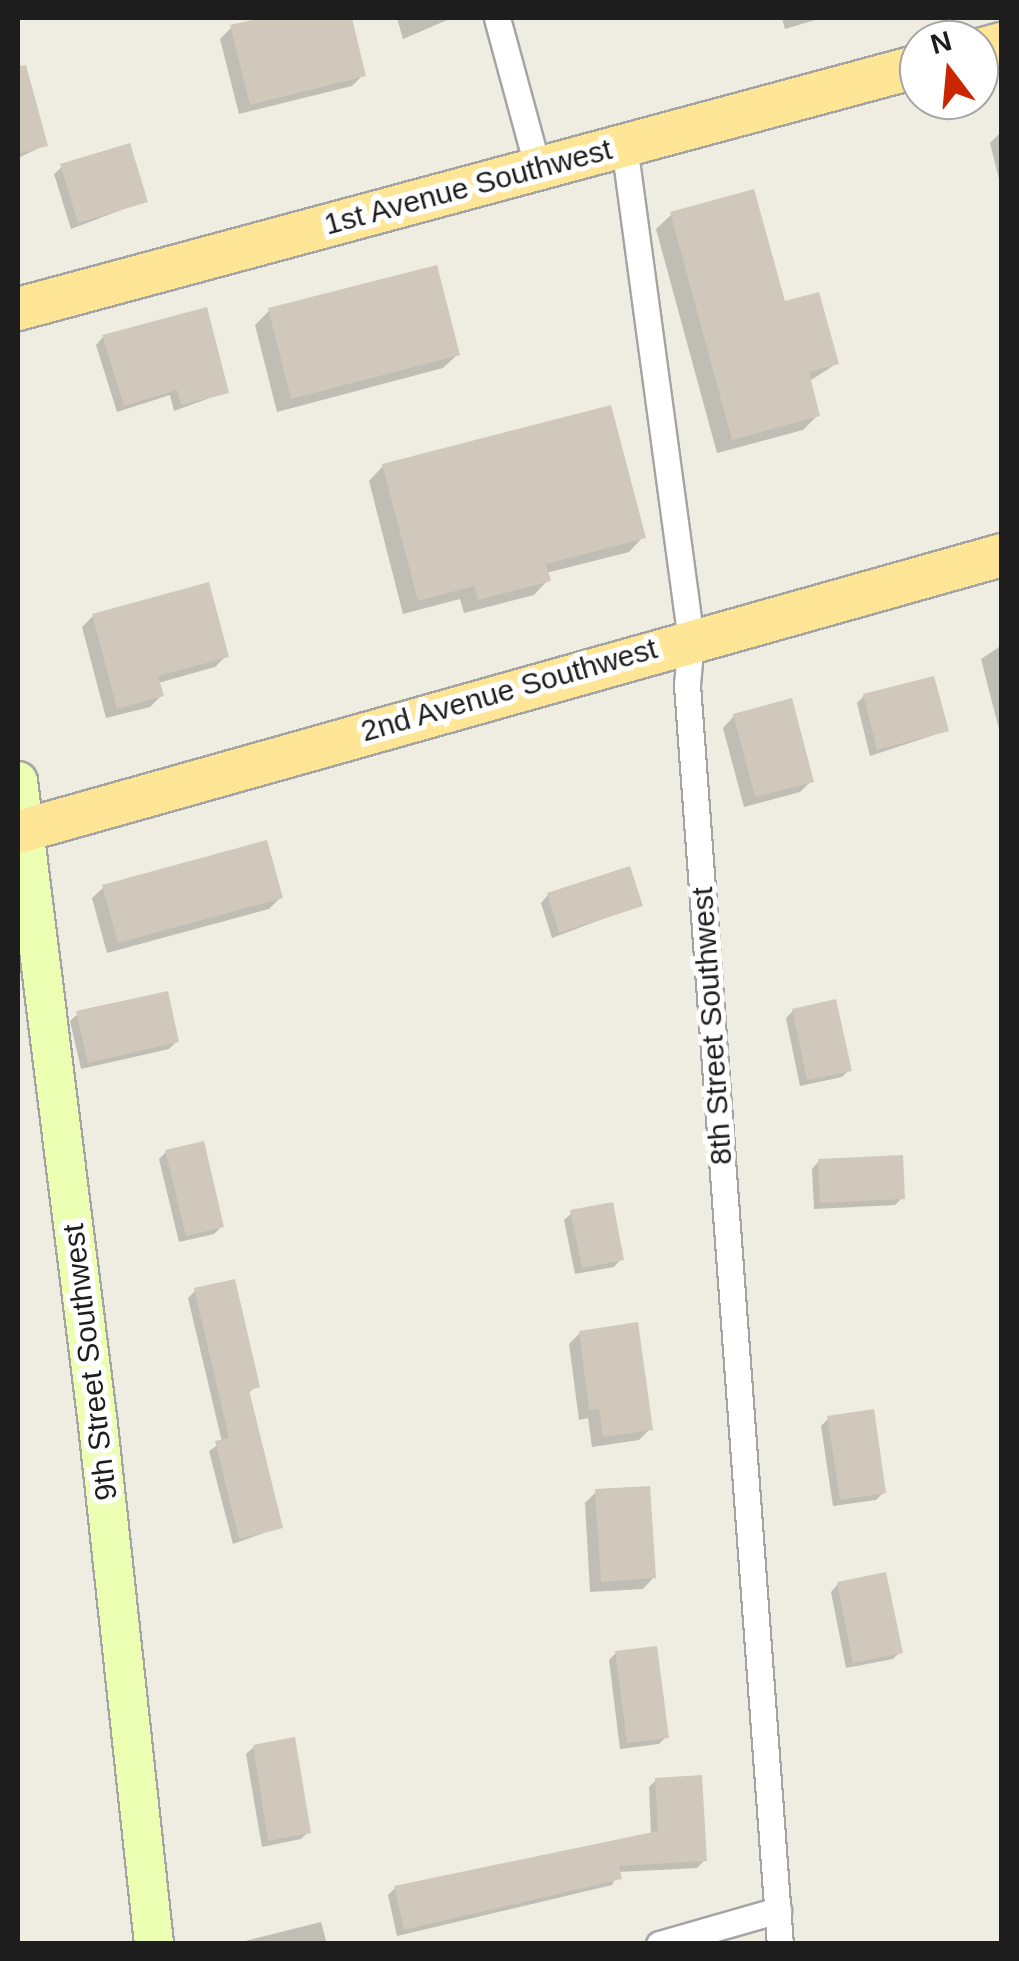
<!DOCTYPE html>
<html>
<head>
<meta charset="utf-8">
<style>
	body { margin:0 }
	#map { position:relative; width:1019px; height:1961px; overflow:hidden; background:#efede2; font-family:Helvetica,sans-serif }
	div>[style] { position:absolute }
	.shadow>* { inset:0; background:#0003 }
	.building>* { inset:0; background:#cfc8bb }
	.roads { filter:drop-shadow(2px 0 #a4a4a4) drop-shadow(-2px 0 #a4a4a4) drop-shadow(0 2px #a4a4a4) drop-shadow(0 -2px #a4a4a4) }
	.street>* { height:25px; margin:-12.5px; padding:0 12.5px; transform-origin:12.5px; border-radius:12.5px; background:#fff }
	.secondary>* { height:38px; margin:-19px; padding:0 19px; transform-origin:19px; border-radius:19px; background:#ecfeb1 }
	.primary>* { height:42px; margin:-21px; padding:0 21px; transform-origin:21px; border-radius:21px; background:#ffe697 }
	span { translate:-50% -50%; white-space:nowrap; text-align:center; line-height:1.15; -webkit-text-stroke:10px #fff; paint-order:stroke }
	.street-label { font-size:30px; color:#1d1d1d }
	.frame { position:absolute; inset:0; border:20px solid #1d1d1d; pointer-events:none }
	.north { position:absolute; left:899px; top:20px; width:100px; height:100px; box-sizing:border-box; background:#fff; border:2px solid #a5a5a5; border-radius:50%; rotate:344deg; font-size:28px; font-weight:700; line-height:40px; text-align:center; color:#1d1d1d }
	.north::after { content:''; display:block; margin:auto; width:35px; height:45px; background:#ca2600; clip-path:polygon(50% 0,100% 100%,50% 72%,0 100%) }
</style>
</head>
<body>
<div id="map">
	<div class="shadow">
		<div style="clip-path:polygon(271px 18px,349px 18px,363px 75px,352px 86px,239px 114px,220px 39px,231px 28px)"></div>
		<div style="clip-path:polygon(397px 18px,452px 18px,403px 39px)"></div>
		<div style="clip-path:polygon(782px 18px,822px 18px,785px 29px)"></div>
		<div style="clip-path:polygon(30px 89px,45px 145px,18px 158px,18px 92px)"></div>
		<div style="clip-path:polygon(1002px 131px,1002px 191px,990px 143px)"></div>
		<div style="clip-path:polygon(62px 167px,145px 201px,71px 229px,54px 174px)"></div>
		<div style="clip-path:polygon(671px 215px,783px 305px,836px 364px,808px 382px,818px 415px,803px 430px,717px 453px,656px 229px)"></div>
		<div style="clip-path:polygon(269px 311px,458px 354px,443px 368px,277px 412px,255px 325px)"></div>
		<div style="clip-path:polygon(103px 337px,226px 392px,174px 411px,170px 395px,117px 412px,96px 345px)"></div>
		<div style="clip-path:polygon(383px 466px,643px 537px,629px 552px,546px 573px,548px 580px,534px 595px,464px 613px,460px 599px,403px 614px,369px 481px)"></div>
		<div style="clip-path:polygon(93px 616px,226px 656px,215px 667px,158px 683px,161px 696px,150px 707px,106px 718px,82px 627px)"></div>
		<div style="clip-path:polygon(1002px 645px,1002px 741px,981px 659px)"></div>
		<div style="clip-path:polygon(864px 696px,946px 731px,870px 756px,857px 703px)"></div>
		<div style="clip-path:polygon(734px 716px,811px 781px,800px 792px,744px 807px,723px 728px)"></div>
		<div style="clip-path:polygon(104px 887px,280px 898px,269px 909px,107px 953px,92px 898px)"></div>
		<div style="clip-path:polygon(548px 895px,640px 905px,552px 938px,541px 903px)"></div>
		<div style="clip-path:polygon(793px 1011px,849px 1070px,842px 1077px,800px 1086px,786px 1018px)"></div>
		<div style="clip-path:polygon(78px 1014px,176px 1042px,169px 1049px,81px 1069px,70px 1021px)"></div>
		<div style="clip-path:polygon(166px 1152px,222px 1226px,214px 1234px,179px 1242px,159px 1159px)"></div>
		<div style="clip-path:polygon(819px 1161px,902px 1198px,895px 1205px,814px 1209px,812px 1169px)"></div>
		<div style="clip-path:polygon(572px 1213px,621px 1259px,614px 1267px,575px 1274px,564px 1220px)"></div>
		<div style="clip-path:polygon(195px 1291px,257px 1386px,247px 1394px,280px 1527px,233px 1544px,209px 1451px,222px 1442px,188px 1298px)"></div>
		<div style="clip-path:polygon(580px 1333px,650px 1429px,639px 1440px,592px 1447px,588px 1418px,579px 1420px,569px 1344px)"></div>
		<div style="clip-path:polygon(828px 1419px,884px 1492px,876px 1500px,833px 1506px,821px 1426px)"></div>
		<div style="clip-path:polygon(596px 1492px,654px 1577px,643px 1589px,590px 1592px,585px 1503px)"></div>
		<div style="clip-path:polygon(838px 1584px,900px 1652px,893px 1659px,846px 1668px,831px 1592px)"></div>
		<div style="clip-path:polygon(616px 1653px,666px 1737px,659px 1744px,620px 1749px,609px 1660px)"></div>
		<div style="clip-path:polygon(254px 1747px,308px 1832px,301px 1839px,262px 1847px,246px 1754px)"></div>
		<div style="clip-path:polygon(656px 1780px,705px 1860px,697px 1868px,618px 1872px,612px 1885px,397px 1936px,388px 1895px,395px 1888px,651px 1834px,649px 1787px)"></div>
		<div style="clip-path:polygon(321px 1922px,327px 1944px,237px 1944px,237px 1943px)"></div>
	</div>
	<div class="building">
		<div style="clip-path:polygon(261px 18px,352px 18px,366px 76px,250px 105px,230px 25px)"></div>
		<div style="clip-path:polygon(26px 65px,48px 146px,18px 154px,18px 66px)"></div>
		<div style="clip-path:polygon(130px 143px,148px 202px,78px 223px,60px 164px)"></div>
		<div style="clip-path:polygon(754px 189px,785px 301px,819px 292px,839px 364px,809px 372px,820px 416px,732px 440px,670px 212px)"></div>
		<div style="clip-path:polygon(437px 265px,460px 355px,291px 399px,268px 308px)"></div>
		<div style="clip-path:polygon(207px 307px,229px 393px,181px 405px,177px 390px,124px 406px,102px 335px)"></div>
		<div style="clip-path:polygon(611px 405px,646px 538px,546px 564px,551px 581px,478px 600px,474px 586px,418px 601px,382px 464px)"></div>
		<div style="clip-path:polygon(209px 582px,229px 657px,158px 676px,164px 696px,117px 709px,92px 614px)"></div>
		<div style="clip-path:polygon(934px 676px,949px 731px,877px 750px,863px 694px)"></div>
		<div style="clip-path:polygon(792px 698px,814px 782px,755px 797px,733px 714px)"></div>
		<div style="clip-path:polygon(267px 840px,283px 898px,118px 943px,102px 885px)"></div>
		<div style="clip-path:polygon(630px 866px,643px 906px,559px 933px,547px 893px)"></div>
		<div style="clip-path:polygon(168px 991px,179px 1042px,88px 1063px,76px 1011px)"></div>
		<div style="clip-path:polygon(836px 999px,852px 1071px,807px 1080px,792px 1009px)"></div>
		<div style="clip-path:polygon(204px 1141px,224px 1227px,186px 1236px,165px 1150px)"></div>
		<div style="clip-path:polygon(903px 1155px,905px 1199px,820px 1203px,818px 1159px)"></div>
		<div style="clip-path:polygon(613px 1202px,624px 1260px,582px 1268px,570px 1210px)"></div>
		<div style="clip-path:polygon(235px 1279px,260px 1387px,249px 1390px,283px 1528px,239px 1539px,215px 1441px,229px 1438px,194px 1288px)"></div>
		<div style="clip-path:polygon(638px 1322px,653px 1430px,603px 1437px,599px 1409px,589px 1410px,579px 1331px)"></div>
		<div style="clip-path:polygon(874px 1409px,886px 1493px,840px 1500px,827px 1416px)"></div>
		<div style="clip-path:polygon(650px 1486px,656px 1578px,601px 1582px,595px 1489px)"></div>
		<div style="clip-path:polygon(886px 1572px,903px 1653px,853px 1663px,837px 1582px)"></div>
		<div style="clip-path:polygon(657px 1646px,669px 1738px,627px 1743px,615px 1651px)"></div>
		<div style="clip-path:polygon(295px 1737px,311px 1833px,268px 1841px,253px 1745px)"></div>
		<div style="clip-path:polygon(702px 1775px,707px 1861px,619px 1866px,622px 1879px,404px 1930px,394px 1886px,658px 1831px,655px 1778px)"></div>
	</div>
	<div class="roads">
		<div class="street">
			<div style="left:497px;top:18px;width:156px;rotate:74.8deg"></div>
			<div style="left:624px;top:145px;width:499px;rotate:82.3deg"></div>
			<div style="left:691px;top:639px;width:46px;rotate:95deg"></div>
			<div style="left:687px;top:685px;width:1262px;rotate:85.78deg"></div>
			<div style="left:659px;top:1944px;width:124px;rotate:-15.9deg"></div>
		</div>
		<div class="secondary">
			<div style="left:18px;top:781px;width:649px;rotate:82.92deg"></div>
			<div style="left:98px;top:1425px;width:522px;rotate:83.84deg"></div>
		</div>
		<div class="primary">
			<div style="left:979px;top:50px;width:24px;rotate:-15deg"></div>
			<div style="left:18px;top:309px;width:933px;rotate:-15.09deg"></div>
			<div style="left:18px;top:832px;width:1022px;rotate:-15.72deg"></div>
		</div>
	</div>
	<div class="street-label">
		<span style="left:468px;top:187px;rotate:-15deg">1st Avenue Southwest</span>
		<span style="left:509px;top:690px;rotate:-16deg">2nd Avenue Southwest</span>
		<span style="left:712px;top:1026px;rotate:-94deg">8th Street Southwest</span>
		<span style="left:90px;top:1362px;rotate:-97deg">9th Street Southwest</span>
	</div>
	<div class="frame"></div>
	<div class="north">N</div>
</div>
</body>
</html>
